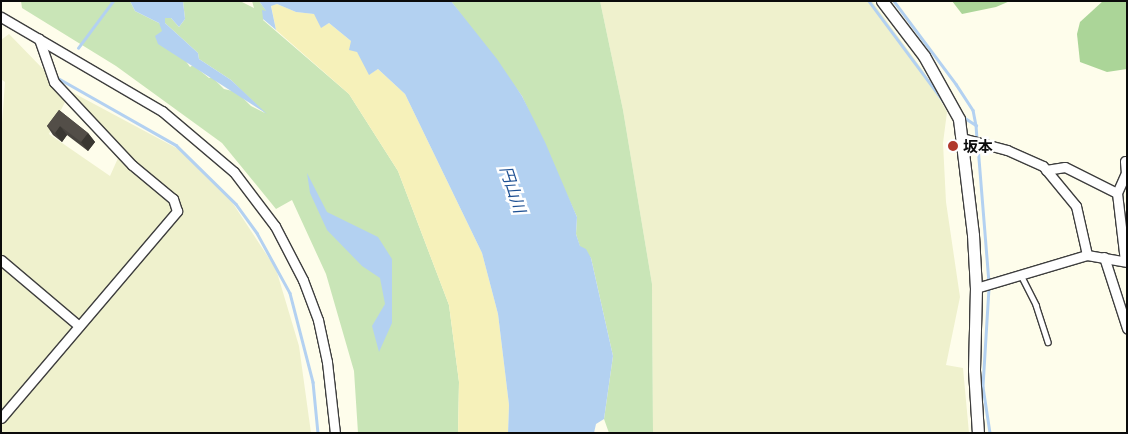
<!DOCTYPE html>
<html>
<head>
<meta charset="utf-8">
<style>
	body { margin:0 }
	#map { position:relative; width:1128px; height:434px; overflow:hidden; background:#fefdeb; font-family:Georgia,"Noto Sans JP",serif }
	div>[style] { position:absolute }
	.farmland>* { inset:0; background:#eff1cd }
	.green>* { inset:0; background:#c9e5b7 }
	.forest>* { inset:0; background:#abd598 }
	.sand>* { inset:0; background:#f6f1ba }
	.water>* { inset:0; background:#b3d1f1 }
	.stream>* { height:2.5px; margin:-1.25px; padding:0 1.25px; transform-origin:1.25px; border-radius:1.25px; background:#b3d1f1 }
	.roads { filter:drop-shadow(1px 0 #3e3e3e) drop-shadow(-1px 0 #3e3e3e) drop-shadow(0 1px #3e3e3e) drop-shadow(0 -1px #3e3e3e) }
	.service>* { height:4.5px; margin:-2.25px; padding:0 2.25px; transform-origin:2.25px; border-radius:2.25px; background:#fff }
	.minor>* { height:9px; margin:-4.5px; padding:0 4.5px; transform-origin:4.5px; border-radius:4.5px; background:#fff }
	.tertiary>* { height:11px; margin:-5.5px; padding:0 5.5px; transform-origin:5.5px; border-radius:5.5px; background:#fff }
	.wall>* { inset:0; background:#47433e }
	.shaded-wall>* { inset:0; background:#3a3732 }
	.building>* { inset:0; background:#534e48 }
	.dots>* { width:14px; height:14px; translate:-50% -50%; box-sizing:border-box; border:2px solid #fff; border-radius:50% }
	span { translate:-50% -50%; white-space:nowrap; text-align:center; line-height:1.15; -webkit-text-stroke:5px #fff; paint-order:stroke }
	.poi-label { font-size:15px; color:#0b0b0b; font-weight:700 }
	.left { translate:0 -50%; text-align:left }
	.water-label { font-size:16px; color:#1e5093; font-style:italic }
	.frame { position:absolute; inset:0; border:2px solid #0b0b0b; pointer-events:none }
</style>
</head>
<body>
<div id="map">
	<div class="farmland">
		<div style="clip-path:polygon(600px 1px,872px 1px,924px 72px,947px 112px,943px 143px,946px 202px,960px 297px,946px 365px,963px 368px,969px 433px,653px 433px,652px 284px,623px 110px)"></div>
		<div style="clip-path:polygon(9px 34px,44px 70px,65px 102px,49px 134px,110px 176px,123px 147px,68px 90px,180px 150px,230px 199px,276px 269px,299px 346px,311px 433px,1px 433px,1px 137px,5px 82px,1px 79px,1px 40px)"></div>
	</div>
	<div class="green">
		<div style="clip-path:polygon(21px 1px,130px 1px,135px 11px,159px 23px,190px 67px,193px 65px,209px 78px,212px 77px,224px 89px,237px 92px,251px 106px,265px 113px,231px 80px,199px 59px,198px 53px,165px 23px,165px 18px,171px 18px,179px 27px,185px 19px,183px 1px,240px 1px,254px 8px,252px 1px,259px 1px,267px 12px,263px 20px,349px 94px,398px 171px,449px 305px,459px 382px,458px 433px,358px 433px,354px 371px,326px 274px,292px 200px,276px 209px,222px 143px,116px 66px,22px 8px)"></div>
		<div style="clip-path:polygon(451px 1px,600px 1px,623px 110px,652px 284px,653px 433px,609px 433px,604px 419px,613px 356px,591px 258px,580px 247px,576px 234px,577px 217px,522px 96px)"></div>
	</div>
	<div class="forest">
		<div style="clip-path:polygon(952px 1px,1010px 1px,996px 7px,962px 14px)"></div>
		<div style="clip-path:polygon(1103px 1px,1127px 1px,1127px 69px,1107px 72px,1080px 62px,1077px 34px,1080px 22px)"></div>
	</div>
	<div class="sand">
		<div style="clip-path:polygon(277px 4px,296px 12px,315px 14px,321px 27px,329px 23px,351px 41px,370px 74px,378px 69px,405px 94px,482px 253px,498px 314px,509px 405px,508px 433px,458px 433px,459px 382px,449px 305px,398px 171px,349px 94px,276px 30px,271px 5px)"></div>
	</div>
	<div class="water">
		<div style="clip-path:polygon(130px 1px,183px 1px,185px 19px,179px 27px,171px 18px,165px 18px,165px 23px,198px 53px,199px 59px,231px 80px,267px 114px,158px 44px,155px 36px,162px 31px,159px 23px,135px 11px)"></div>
		<div style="clip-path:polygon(259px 1px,451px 1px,497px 59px,522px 96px,545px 142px,577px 217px,576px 234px,580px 246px,586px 249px,591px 258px,613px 356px,604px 419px,596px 424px,594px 433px,508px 433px,509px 405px,498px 314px,482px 253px,405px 94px,378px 69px,369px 75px,357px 52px,349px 50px,351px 41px,329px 23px,321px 28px,314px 14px,296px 12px,277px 4px,271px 6px,276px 30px,263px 19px,262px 10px,266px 11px)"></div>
		<div style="clip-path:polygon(307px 173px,327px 212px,378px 237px,392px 259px,392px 323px,379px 352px,372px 326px,385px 304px,380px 278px,362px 266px,327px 230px,310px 193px)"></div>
	</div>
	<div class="stream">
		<div style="left:869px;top:1px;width:131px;rotate:53.4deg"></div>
		<div style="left:894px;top:1px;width:104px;rotate:53.2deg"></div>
		<div style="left:956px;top:84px;width:31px;rotate:57deg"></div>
		<div style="left:973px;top:110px;width:15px;rotate:79deg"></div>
		<div style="left:78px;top:48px;width:59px;rotate:-53.3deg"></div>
		<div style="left:58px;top:78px;width:136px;rotate:29.6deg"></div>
		<div style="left:176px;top:145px;width:84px;rotate:44.5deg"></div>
		<div style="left:236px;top:204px;width:36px;rotate:54deg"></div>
		<div style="left:257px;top:233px;width:68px;rotate:61.2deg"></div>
		<div style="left:290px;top:293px;width:92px;rotate:75.5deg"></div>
		<div style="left:313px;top:382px;width:51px;rotate:84.4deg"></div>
		<div style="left:962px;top:116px;width:17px;rotate:33deg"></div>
		<div style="left:976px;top:125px;width:15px;rotate:86deg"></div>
		<div style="left:978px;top:146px;width:136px;rotate:85.4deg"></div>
		<div style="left:989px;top:288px;width:99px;rotate:93.5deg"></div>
		<div style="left:983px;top:387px;width:47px;rotate:81.3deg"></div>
	</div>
	<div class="roads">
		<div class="service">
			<div style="left:1021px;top:275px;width:34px;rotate:63deg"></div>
			<div style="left:1036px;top:305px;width:39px;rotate:72deg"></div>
		</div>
		<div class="minor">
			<div style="left:1px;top:17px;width:186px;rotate:30.3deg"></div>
			<div style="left:162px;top:111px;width:94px;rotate:40.3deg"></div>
			<div style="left:234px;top:172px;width:68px;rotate:52.8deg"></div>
			<div style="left:275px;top:226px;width:61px;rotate:62.6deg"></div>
			<div style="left:303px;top:280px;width:43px;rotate:69.4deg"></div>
			<div style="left:318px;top:320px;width:43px;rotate:77.9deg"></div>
			<div style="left:327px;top:362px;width:71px;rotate:83.6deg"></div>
			<div style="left:962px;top:138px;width:47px;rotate:14.9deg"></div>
			<div style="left:1007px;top:150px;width:39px;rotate:24deg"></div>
			<div style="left:1043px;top:166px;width:52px;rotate:50.5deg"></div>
			<div style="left:1076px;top:206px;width:50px;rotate:77.3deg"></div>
			<div style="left:1046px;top:170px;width:19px;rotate:-9deg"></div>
			<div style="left:1065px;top:167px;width:58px;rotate:26.6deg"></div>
			<div style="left:1117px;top:193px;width:22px;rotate:-66deg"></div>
			<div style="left:1126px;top:173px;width:12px;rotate:-95deg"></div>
			<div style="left:1117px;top:193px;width:68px;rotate:83.3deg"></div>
			<div style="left:1104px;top:257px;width:75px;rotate:72.1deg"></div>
			<div style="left:1px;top:260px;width:102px;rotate:40.2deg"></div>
			<div style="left:976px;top:288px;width:116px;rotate:-16.6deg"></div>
			<div style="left:1087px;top:255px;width:41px;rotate:9.9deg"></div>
			<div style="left:1px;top:418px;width:272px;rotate:-49.6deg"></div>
			<div style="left:177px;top:211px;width:13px;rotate:-108deg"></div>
			<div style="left:173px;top:199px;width:53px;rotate:-140.3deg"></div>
			<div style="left:132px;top:165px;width:114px;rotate:-133.2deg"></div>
			<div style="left:54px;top:82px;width:46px;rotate:-109.2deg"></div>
		</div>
		<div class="tertiary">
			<div style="left:882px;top:1px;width:69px;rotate:52.6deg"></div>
			<div style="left:924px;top:56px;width:72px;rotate:60.9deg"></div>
			<div style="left:959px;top:119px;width:117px;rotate:83.1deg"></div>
			<div style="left:973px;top:235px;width:53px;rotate:86.8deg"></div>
			<div style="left:976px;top:288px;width:82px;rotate:91.4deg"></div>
			<div style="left:974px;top:370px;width:63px;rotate:86.4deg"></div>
		</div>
	</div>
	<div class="wall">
		<div style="clip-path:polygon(59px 110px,88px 133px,95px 142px,88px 151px,67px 135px,62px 142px,53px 135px,47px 126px)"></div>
	</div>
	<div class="shaded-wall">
		<div style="clip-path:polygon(60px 126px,67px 135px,62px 142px,55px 133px)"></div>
		<div style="clip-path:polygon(88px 133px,95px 142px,88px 151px,81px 142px)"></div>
	</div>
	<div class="building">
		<div style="clip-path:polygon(59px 110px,88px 133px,81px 142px,60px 126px,55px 133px,47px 126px)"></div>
	</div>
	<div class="dots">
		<div style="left:953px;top:146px;background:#b1392d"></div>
	</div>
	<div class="poi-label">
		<span class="left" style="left:963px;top:146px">坂本</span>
	</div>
	<div class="water-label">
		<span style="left:514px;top:189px;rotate:72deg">円山川</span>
	</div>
	<div class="frame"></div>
</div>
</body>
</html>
